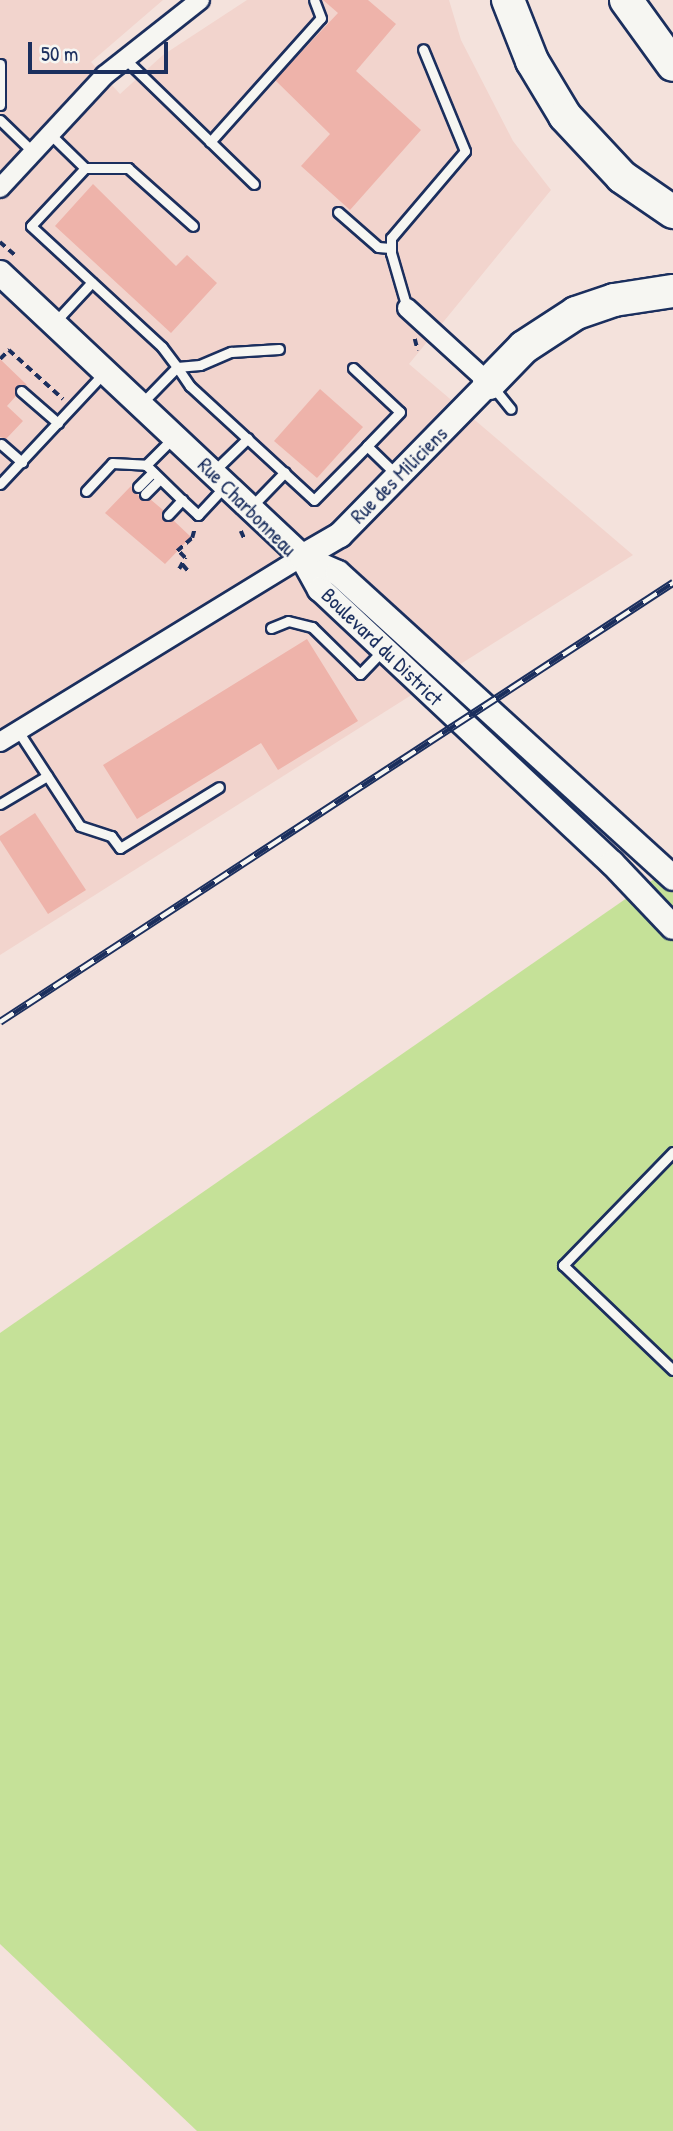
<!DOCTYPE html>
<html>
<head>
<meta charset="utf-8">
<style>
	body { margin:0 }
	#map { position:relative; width:673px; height:2131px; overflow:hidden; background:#f4e2dc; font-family:"Patrick Hand",sans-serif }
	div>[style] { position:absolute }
	.built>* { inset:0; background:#f2d4cd }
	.green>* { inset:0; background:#c5e198 }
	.building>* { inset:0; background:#eeb3aa }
	.path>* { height:3.5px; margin-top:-1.75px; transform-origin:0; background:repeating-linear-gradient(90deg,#1b2f5e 0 7px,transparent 0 12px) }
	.roads { filter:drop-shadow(2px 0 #1b2f5e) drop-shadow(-2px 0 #1b2f5e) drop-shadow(0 2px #1b2f5e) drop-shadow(0 -2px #1b2f5e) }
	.lane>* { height:9px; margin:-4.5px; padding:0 4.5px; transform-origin:4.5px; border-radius:4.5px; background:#f6f6f2 }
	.street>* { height:18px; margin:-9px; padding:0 9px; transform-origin:9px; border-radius:9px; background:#f6f6f2 }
	.secondary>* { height:24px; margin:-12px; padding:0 12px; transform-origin:12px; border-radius:12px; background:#f6f6f2 }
	.highway>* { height:32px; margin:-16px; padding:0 16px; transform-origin:16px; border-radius:16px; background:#f6f6f2 }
	.rail>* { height:8px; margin-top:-4px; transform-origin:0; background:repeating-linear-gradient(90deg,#f6f6f2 0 16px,#1b2f5e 0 32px); box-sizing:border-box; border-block:2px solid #1b2f5e }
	span { translate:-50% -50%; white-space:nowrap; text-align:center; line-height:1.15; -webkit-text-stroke:5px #f6f6f2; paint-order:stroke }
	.street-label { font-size:21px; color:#1b2f5e }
	.scale { position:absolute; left:28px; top:42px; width:140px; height:32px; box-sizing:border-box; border:4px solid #1b2f5e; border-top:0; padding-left:9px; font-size:21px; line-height:24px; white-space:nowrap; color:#1b2f5e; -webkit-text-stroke:5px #f6f6f2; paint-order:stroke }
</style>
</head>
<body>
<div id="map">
	<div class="built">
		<div style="clip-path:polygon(0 0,163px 0,91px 62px,120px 94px,163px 55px,247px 0,449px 0,461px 40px,513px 141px,551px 190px,409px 364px,633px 555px,0 955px)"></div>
	</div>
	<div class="green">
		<div style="clip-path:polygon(673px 866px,673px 2131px,197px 2131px,0 1944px,0 1333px)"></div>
	</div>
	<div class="building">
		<div style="clip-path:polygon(323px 0,368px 0,396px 24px,356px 71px,421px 130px,350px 210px,301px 166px,330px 134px,275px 80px,338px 13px)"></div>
		<div style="clip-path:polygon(93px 184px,176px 266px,187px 255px,217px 283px,171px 333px,55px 226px)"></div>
		<div style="clip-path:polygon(0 359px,27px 385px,16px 386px,16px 396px,7px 406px,23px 421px,6px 439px,0 437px)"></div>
		<div style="clip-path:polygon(320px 389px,363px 427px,317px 478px,274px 441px)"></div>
		<div style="clip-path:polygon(131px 486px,141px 499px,150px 499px,163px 510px,164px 521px,173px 520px,191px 537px,165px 564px,105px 513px)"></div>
		<div style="clip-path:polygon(307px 639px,358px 721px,278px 770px,261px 743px,137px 819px,103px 765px)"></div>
		<div style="clip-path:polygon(35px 813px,86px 890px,48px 914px,0 840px,0 836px)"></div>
	</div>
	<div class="path">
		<div style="left:0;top:242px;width:23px;rotate:41deg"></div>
		<div style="left:415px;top:339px;width:12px;rotate:76deg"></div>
		<div style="left:0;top:359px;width:13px;rotate:-45deg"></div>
		<div style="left:9px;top:350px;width:73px;rotate:42.2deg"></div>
		<div style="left:241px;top:531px;width:10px;rotate:66deg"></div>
		<div style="left:177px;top:551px;width:20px;rotate:-41deg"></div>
		<div style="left:192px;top:538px;width:11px;rotate:-75deg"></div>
		<div style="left:183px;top:565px;width:9px;rotate:49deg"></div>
		<div style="left:179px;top:569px;width:13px;rotate:-61deg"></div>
		<div style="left:185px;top:558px;width:8px;rotate:-135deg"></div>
	</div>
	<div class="roads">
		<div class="lane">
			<div style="left:124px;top:58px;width:181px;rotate:44.1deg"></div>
			<div style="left:0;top:64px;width:41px;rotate:90deg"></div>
			<div style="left:0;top:120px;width:46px;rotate:44.1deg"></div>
			<div style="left:50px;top:134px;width:49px;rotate:44.2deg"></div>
			<div style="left:85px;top:168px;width:79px;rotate:133deg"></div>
			<div style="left:31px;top:226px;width:178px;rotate:42.7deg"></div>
			<div style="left:162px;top:347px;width:25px;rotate:53deg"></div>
			<div style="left:177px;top:367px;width:50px;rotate:134.2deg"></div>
			<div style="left:210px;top:142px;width:166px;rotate:-48.2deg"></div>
			<div style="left:321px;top:18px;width:19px;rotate:-111deg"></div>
			<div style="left:85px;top:168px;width:43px"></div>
			<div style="left:128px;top:168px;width:87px;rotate:41.7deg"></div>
			<div style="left:338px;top:212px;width:53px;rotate:41.2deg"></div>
			<div style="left:378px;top:247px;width:12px;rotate:5deg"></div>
			<div style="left:407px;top:308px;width:57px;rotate:-106.2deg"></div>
			<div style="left:391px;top:253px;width:15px;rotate:-90deg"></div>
			<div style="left:391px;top:238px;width:114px;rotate:-49.6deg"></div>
			<div style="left:465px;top:151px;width:110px;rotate:-112.4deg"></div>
			<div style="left:55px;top:322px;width:54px;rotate:-47.2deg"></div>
			<div style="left:177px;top:367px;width:23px;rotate:56deg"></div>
			<div style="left:190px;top:386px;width:168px;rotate:42.6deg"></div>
			<div style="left:314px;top:500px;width:76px;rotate:-45.5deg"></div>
			<div style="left:367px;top:446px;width:43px;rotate:44.1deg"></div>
			<div style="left:177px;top:367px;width:23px;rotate:-5deg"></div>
			<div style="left:200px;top:365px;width:34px;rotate:-23deg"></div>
			<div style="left:231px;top:352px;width:48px;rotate:-3.6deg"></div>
			<div style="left:353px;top:368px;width:64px;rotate:43.1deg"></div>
			<div style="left:400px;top:412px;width:47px;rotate:134.1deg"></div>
			<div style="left:493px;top:387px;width:28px;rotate:51deg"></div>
			<div style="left:21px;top:391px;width:49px;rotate:40.9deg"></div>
			<div style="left:174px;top:437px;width:40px;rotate:135deg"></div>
			<div style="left:146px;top:465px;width:50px;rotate:44.2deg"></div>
			<div style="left:182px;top:500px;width:22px;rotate:43deg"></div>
			<div style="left:198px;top:515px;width:40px;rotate:-47deg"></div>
			<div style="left:1px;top:444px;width:28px;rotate:41deg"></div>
			<div style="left:214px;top:471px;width:47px;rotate:-44.1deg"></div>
			<div style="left:0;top:484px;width:152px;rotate:-46.9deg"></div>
			<div style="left:138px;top:487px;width:21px;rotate:-45deg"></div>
			<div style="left:86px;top:491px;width:38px;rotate:-47deg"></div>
			<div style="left:112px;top:463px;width:34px;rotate:3deg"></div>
			<div style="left:145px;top:494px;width:21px;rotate:-45deg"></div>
			<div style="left:252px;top:506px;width:47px;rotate:-45.9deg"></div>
			<div style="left:168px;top:515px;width:21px;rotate:-47deg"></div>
			<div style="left:271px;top:628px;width:18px;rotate:-22deg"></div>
			<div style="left:288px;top:621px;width:25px;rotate:14deg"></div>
			<div style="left:312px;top:627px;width:67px;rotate:44.4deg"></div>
			<div style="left:360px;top:674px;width:32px;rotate:-46deg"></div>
			<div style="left:18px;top:731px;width:113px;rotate:56.9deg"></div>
			<div style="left:80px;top:826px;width:33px;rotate:18deg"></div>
			<div style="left:111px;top:836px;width:15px;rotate:53deg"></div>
			<div style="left:120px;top:848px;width:116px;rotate:-31.6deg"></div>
			<div style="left:0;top:804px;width:55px;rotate:-30.8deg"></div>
			<div style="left:673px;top:1152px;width:158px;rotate:134.2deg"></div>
			<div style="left:563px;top:1265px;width:152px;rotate:43.7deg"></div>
		</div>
		<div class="street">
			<div style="left:0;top:188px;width:154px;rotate:-47.1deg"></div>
			<div style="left:105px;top:75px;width:121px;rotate:-38.3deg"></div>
			<div style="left:407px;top:308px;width:111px;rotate:42.4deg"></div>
			<div style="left:0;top:742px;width:354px;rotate:-31.5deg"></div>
		</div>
		<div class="secondary">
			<div style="left:0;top:273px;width:415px;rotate:43.2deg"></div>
			<div style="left:302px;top:557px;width:37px;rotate:61deg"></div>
			<div style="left:320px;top:589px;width:400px;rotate:43.2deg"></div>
			<div style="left:612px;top:863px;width:88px;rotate:46.4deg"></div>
			<div style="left:302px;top:557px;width:39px;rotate:24deg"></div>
			<div style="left:338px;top:573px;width:453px;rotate:42.3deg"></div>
			<div style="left:302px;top:557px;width:44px;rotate:-30.1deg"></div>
			<div style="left:340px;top:535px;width:213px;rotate:-45.6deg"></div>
		</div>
		<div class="highway">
			<div style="left:508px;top:0;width:66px;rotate:68.5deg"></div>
			<div style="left:532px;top:61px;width:64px;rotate:59deg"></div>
			<div style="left:565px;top:116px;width:83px;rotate:46.9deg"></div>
			<div style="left:622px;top:177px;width:62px;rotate:34.5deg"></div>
			<div style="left:626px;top:0;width:80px;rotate:54.1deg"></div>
			<div style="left:489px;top:383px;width:50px;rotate:-45.8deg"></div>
			<div style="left:524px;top:347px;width:62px;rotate:-33.2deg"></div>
			<div style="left:576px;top:313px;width:40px;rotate:-18.9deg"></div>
			<div style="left:614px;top:300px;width:60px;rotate:-8.7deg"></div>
		</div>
	</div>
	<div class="rail">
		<div style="left:0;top:1022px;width:804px;rotate:-33.12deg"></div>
	</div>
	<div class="street-label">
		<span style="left:399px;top:475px;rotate:-45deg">Rue des Miliciens</span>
		<span style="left:247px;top:507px;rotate:45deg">Rue Charbonneau</span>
		<span style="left:382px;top:647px;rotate:44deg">Boulevard du District</span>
	</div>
	<div class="scale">50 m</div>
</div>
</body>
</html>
